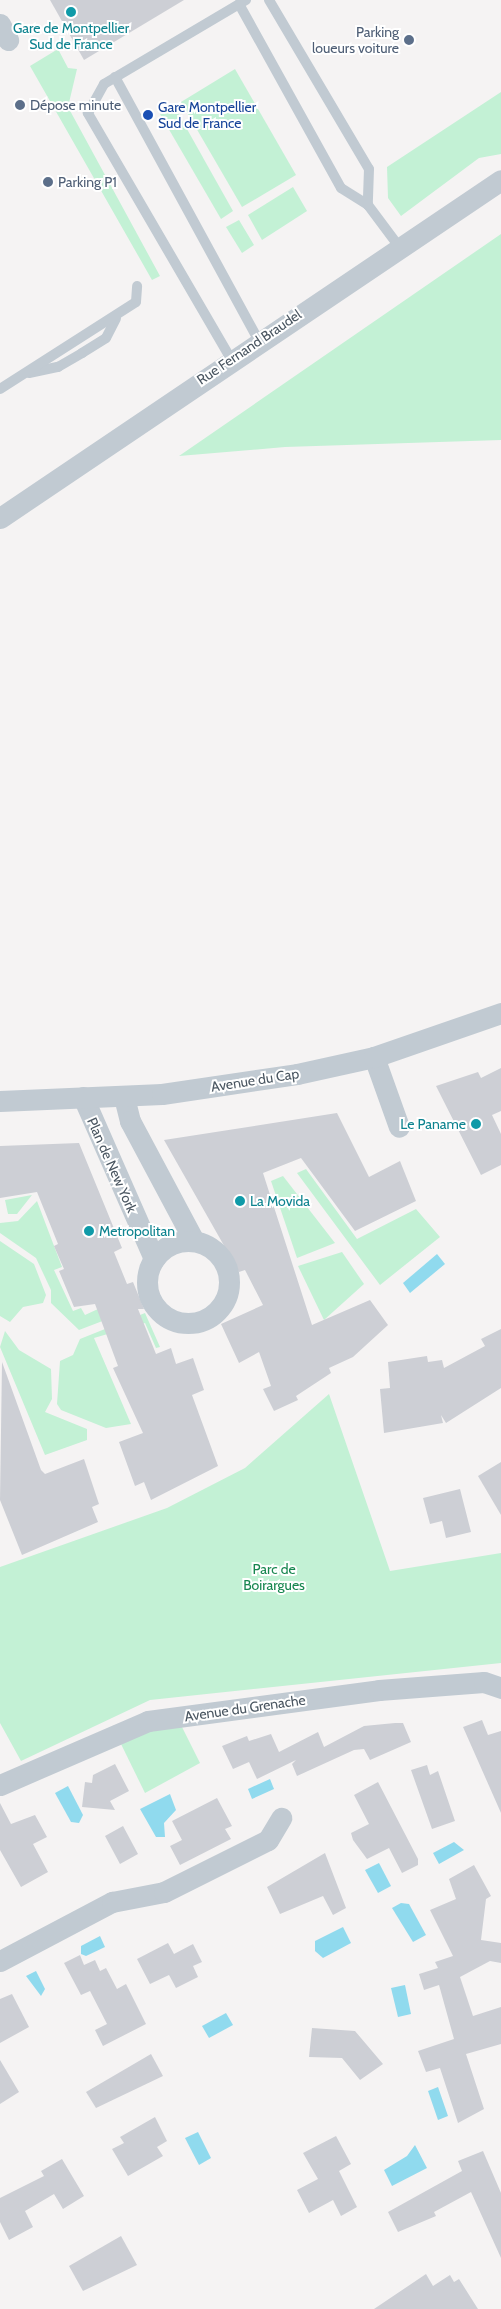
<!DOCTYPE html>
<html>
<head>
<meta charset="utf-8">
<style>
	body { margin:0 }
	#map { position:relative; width:501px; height:2309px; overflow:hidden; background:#f5f3f3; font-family:Cabin,sans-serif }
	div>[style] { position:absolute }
	.green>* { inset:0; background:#c3f1d5 }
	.water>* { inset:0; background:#90daee }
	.building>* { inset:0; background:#cdcfd5 }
	.lane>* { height:10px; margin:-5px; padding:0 5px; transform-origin:5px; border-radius:5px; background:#c1cad2 }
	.street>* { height:21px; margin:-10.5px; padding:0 10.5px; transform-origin:10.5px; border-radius:10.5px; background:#c1cad2 }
	.street>.ring { margin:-10.5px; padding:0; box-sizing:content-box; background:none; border:21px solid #c1cad2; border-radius:50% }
	.dots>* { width:14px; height:14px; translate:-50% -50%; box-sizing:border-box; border:2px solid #fff; border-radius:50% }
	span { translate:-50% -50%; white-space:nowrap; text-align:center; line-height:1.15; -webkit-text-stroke:4px #fff; paint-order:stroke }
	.culture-label { font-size:14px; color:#0d838f }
	.right { translate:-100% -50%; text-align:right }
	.left { translate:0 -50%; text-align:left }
	.service-label { font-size:14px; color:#4e5e75 }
	.transit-label { font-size:14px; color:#164399 }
	.street-label { font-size:14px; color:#4a5661 }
	.park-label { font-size:14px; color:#17864f }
</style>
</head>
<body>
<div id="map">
	<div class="green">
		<div style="clip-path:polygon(58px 49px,68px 68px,77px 69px,68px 107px,160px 276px,152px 280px,30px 66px)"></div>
		<div style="clip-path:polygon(235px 69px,296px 175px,242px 207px,181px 102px)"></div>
		<div style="clip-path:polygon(501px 92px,501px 154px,479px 158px,401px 216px,388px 198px,387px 167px)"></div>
		<div style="clip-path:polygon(174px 106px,233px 211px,221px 219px,160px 114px)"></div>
		<div style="clip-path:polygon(293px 187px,307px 211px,262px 240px,248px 215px)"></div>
		<div style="clip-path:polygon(239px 220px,254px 245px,242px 253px,226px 227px)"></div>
		<div style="clip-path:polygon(501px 234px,501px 440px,285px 447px,179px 456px)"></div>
		<div style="clip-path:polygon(306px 1169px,357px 1239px,416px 1209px,440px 1237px,380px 1285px,297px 1173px)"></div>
		<div style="clip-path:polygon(283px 1176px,335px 1243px,297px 1258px,271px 1181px)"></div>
		<div style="clip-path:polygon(32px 1195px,17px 1214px,8px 1214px,5px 1200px)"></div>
		<div style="clip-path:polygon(37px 1201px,62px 1267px,54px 1270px,73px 1311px,81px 1308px,85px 1315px,98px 1309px,113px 1317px,79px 1330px,51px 1303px,51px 1290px,36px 1258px,0 1233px,0 1223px,18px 1221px)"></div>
		<div style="clip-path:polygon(0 1241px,34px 1264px,46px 1295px,43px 1303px,23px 1307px,10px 1322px,0 1316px)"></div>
		<div style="clip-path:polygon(342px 1252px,364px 1284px,324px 1320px,298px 1266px)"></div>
		<div style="clip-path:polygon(145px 1313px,160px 1347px,156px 1348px,145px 1323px,94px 1338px,131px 1424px,106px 1428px,61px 1410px,57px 1404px,60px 1361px,73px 1355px,80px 1339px)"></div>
		<div style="clip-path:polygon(5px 1331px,19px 1350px,51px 1369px,52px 1399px,45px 1412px,87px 1429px,87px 1440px,45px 1455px,0 1347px)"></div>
		<div style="clip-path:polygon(329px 1394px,390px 1571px,501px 1553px,501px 1663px,150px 1700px,21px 1761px,0 1723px,0 1567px,167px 1508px,245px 1468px)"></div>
		<div style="clip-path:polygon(153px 1726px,182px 1727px,200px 1763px,145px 1793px,121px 1744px)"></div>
	</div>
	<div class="water">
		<div style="clip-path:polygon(437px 1254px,445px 1264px,410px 1293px,403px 1283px)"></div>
		<div style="clip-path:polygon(270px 1779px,274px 1789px,252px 1799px,248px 1789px)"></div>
		<div style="clip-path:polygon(68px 1786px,83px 1815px,79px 1823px,71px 1822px,55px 1793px)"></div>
		<div style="clip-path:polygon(170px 1794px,176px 1810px,164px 1823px,165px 1837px,156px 1837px,140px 1809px)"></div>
		<div style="clip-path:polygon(454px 1842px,464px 1850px,439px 1864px,433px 1853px)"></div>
		<div style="clip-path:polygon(379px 1863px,391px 1886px,378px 1893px,365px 1870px)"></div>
		<div style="clip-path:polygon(401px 1903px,409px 1904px,426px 1935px,413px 1942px,392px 1908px)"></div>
		<div style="clip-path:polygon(343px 1927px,351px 1943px,323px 1958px,315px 1951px,315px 1941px)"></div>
		<div style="clip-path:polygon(100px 1936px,105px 1947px,86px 1956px,81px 1954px,81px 1946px)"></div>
		<div style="clip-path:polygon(36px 1971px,45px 1989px,41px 1996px,26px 1976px)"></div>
		<div style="clip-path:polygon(405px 1985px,411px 2014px,398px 2017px,391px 1988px)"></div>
		<div style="clip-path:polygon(226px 2013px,233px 2025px,209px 2038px,202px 2026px)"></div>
		<div style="clip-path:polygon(438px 2087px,448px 2116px,438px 2120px,428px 2091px)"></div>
		<div style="clip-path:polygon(198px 2132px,211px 2158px,199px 2165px,185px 2138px)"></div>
		<div style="clip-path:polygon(415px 2145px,427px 2168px,392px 2186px,384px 2170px,407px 2156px)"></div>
	</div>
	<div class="building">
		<div style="clip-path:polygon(50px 0,184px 0,84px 60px)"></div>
		<div style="clip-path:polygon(501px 1068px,501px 1111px,492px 1115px,501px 1134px,501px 1165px,481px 1175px,436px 1086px,478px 1072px,481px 1078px)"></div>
		<div style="clip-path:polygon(337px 1113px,369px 1177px,400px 1161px,416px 1201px,355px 1231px,301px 1158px,263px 1173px,312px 1325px,370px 1300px,388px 1325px,353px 1357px,329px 1368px,331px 1373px,296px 1396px,298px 1400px,274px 1411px,263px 1389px,271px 1386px,259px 1352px,239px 1363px,221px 1324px,263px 1305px,245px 1270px,239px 1272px,164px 1140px)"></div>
		<div style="clip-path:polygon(79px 1143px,122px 1248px,114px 1252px,127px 1284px,133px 1282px,144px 1309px,138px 1309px,156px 1354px,171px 1348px,176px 1364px,193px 1358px,204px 1390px,192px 1395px,218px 1466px,151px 1500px,144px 1482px,135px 1486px,119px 1442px,143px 1433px,113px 1368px,118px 1366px,95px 1304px,74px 1307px,59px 1271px,64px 1269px,54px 1246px,58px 1244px,37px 1192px,0 1198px,0 1146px)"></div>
		<div style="clip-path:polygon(501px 1329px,501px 1388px,446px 1423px,441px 1415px,443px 1423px,384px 1433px,380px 1389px,390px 1388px,388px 1362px,427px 1356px,428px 1362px,442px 1360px,444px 1368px,485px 1346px,481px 1339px)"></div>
		<div style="clip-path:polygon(2px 1362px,41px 1470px,45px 1474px,84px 1459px,99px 1504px,92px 1507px,98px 1522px,22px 1555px,0 1500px)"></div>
		<div style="clip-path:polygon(501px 1462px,501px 1515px,478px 1476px)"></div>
		<div style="clip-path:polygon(460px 1489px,471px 1532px,446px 1538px,442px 1521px,430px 1524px,423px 1498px)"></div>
		<div style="clip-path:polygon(482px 1720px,488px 1735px,501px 1731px,501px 1813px,463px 1727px)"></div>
		<div style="clip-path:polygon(395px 1723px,403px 1723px,411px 1742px,370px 1760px,364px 1749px,354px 1750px,297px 1776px,292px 1764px,296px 1760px,257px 1779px,249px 1762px,233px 1769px,222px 1746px,247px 1736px,249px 1741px,271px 1734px,279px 1752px,318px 1732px,324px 1747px,364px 1726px)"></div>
		<div style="clip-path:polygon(115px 1764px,129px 1791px,110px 1801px,115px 1810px,82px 1807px,85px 1782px,92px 1783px,93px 1775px)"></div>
		<div style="clip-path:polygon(427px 1765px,430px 1775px,438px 1771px,455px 1821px,432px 1829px,411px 1770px)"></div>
		<div style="clip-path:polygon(378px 1782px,418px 1859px,418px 1865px,402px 1873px,389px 1848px,367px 1859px,353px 1840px,351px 1833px,369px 1824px,354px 1795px)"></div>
		<div style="clip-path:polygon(217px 1798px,232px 1826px,225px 1829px,231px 1839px,180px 1865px,170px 1846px,182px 1840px,172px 1821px)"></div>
		<div style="clip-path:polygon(0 1803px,11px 1824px,35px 1815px,47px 1837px,33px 1844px,48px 1872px,21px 1887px,0 1850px)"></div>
		<div style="clip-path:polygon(123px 1826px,138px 1854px,120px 1864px,105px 1836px)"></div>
		<div style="clip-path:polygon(325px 1853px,346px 1908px,333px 1915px,323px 1896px,280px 1914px,267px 1887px)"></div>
		<div style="clip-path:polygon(474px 1865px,491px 1896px,486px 1899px,481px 1940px,501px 1943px,501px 1963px,490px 1961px,460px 1977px,473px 2016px,501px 2007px,501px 2044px,466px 2054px,484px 2109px,458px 2123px,440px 2068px,426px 2072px,418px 2051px,454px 2039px,439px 1985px,424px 1990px,419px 1974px,438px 1968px,435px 1962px,453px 1956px,430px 1910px,456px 1899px,449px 1879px)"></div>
		<div style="clip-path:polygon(168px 1943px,174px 1954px,193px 1944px,202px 1962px,193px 1966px,198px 1977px,176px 1988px,169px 1975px,150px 1984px,137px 1959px)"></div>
		<div style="clip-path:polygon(80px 1955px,84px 1965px,95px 1960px,100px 1971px,106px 1968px,117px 1989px,126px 1984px,146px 2024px,103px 2046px,95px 2030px,107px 2024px,90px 1991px,81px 1995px,64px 1963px)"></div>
		<div style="clip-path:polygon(12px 1994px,29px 2027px,0 2043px,0 1999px)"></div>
		<div style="clip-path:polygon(312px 2028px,355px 2031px,383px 2064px,360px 2080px,342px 2058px,309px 2057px)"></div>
		<div style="clip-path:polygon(151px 2054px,163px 2076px,96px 2108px,86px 2092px)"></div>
		<div style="clip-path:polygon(0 2060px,19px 2092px,0 2104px)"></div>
		<div style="clip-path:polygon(155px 2117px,167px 2141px,157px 2147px,163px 2156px,128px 2176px,112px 2149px,124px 2143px,120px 2137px)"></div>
		<div style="clip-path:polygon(336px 2136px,351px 2164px,339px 2171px,357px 2207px,341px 2216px,333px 2200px,309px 2213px,297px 2190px,318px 2179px,303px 2153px)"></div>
		<div style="clip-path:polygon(483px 2151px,501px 2193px,501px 2258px,471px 2192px,434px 2212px,436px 2216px,398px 2232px,388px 2212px,462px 2171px,458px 2161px)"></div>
		<div style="clip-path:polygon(62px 2159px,84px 2196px,63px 2209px,54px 2194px,25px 2211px,33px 2227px,9px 2240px,0 2222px,0 2198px,44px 2176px,41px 2171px)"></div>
		<div style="clip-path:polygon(121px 2236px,137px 2265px,83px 2291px,69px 2266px)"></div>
		<div style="clip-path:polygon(426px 2274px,433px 2286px,450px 2275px,454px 2282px,459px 2279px,478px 2309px,374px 2309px)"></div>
	</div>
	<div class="lane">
		<div style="left:269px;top:0;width:196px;rotate:59.4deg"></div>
		<div style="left:369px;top:169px;width:36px;rotate:92deg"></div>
		<div style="left:368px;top:205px;width:54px;rotate:53.3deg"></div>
		<div style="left:239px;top:4px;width:210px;rotate:61deg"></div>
		<div style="left:341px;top:188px;width:32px;rotate:32deg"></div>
		<div style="left:115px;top:77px;width:301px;rotate:61.4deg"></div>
		<div style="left:231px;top:359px;width:285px;rotate:-120.2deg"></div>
		<div style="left:88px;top:113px;width:33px;rotate:-61deg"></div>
		<div style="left:104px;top:84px;width:165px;rotate:-30.6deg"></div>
		<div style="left:29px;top:373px;width:30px;rotate:-12deg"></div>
		<div style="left:58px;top:367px;width:28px;rotate:-30deg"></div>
		<div style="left:82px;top:353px;width:28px;rotate:-32deg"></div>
		<div style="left:106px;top:338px;width:22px;rotate:-63deg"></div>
		<div style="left:0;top:389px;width:161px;rotate:-32.6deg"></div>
		<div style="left:136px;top:302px;width:16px;rotate:-86deg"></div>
	</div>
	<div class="street">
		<div style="left:0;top:24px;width:18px;rotate:63deg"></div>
		<div style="left:0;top:518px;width:604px;rotate:-34.01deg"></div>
		<div style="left:374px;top:1057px;width:74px;rotate:70.3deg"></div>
		<div style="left:83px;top:1097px;width:177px;rotate:66.3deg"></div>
		<div style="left:124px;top:1097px;width:25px;rotate:76deg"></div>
		<div style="left:130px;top:1121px;width:136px;rotate:61.9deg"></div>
		<div style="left:0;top:1101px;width:162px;rotate:-2.5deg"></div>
		<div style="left:162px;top:1094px;width:136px;rotate:-8.4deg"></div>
		<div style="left:297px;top:1074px;width:79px;rotate:-12.4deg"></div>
		<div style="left:374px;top:1057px;width:134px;rotate:-19.1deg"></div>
		<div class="ring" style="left:147px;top:1241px;width:61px;height:61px"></div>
		<div style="left:0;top:1785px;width:161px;rotate:-23.4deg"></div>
		<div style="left:148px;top:1721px;width:233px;rotate:-7.6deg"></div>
		<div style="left:379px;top:1690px;width:105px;rotate:-4.4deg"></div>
		<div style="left:484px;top:1682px;width:18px;rotate:19deg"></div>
		<div style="left:0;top:1961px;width:127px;rotate:-27.8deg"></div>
		<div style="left:112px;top:1902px;width:53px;rotate:-10.9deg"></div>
		<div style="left:164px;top:1892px;width:116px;rotate:-26.6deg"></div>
		<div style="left:268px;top:1840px;width:26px;rotate:-59deg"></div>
	</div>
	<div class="dots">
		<div style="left:71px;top:12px;background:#0f9aa8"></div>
		<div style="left:409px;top:40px;background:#5c6f8a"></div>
		<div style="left:20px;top:105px;background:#5c6f8a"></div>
		<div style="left:148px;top:115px;background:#1a4fb4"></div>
		<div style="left:48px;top:182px;background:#5c6f8a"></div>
		<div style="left:476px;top:1124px;background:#0f9aa8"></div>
		<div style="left:240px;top:1201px;background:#0f9aa8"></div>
		<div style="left:89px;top:1231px;background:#0f9aa8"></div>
	</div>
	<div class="culture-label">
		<span style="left:71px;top:36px">Gare de Montpellier<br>Sud de France</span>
		<span class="right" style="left:466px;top:1124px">Le Paname</span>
		<span class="left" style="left:250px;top:1201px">La Movida</span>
		<span class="left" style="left:99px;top:1231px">Metropolitan</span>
	</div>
	<div class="service-label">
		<span class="right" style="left:399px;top:40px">Parking<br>loueurs voiture</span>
		<span class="left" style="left:30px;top:105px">Dépose minute</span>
		<span class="left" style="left:58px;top:182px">Parking P1</span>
	</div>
	<div class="transit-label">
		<span class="left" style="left:158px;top:115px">Gare Montpellier<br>Sud de France</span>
	</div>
	<div class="street-label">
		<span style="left:249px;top:347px;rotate:-34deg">Rue Fernand Braudel</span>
		<span style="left:255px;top:1080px;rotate:-9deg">Avenue du Cap</span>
		<span style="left:112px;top:1165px;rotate:66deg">Plan de New York</span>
		<span style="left:245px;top:1708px;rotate:-8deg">Avenue du Grenache</span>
	</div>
	<div class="park-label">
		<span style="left:274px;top:1577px">Parc de<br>Boirargues</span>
	</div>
</div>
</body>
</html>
